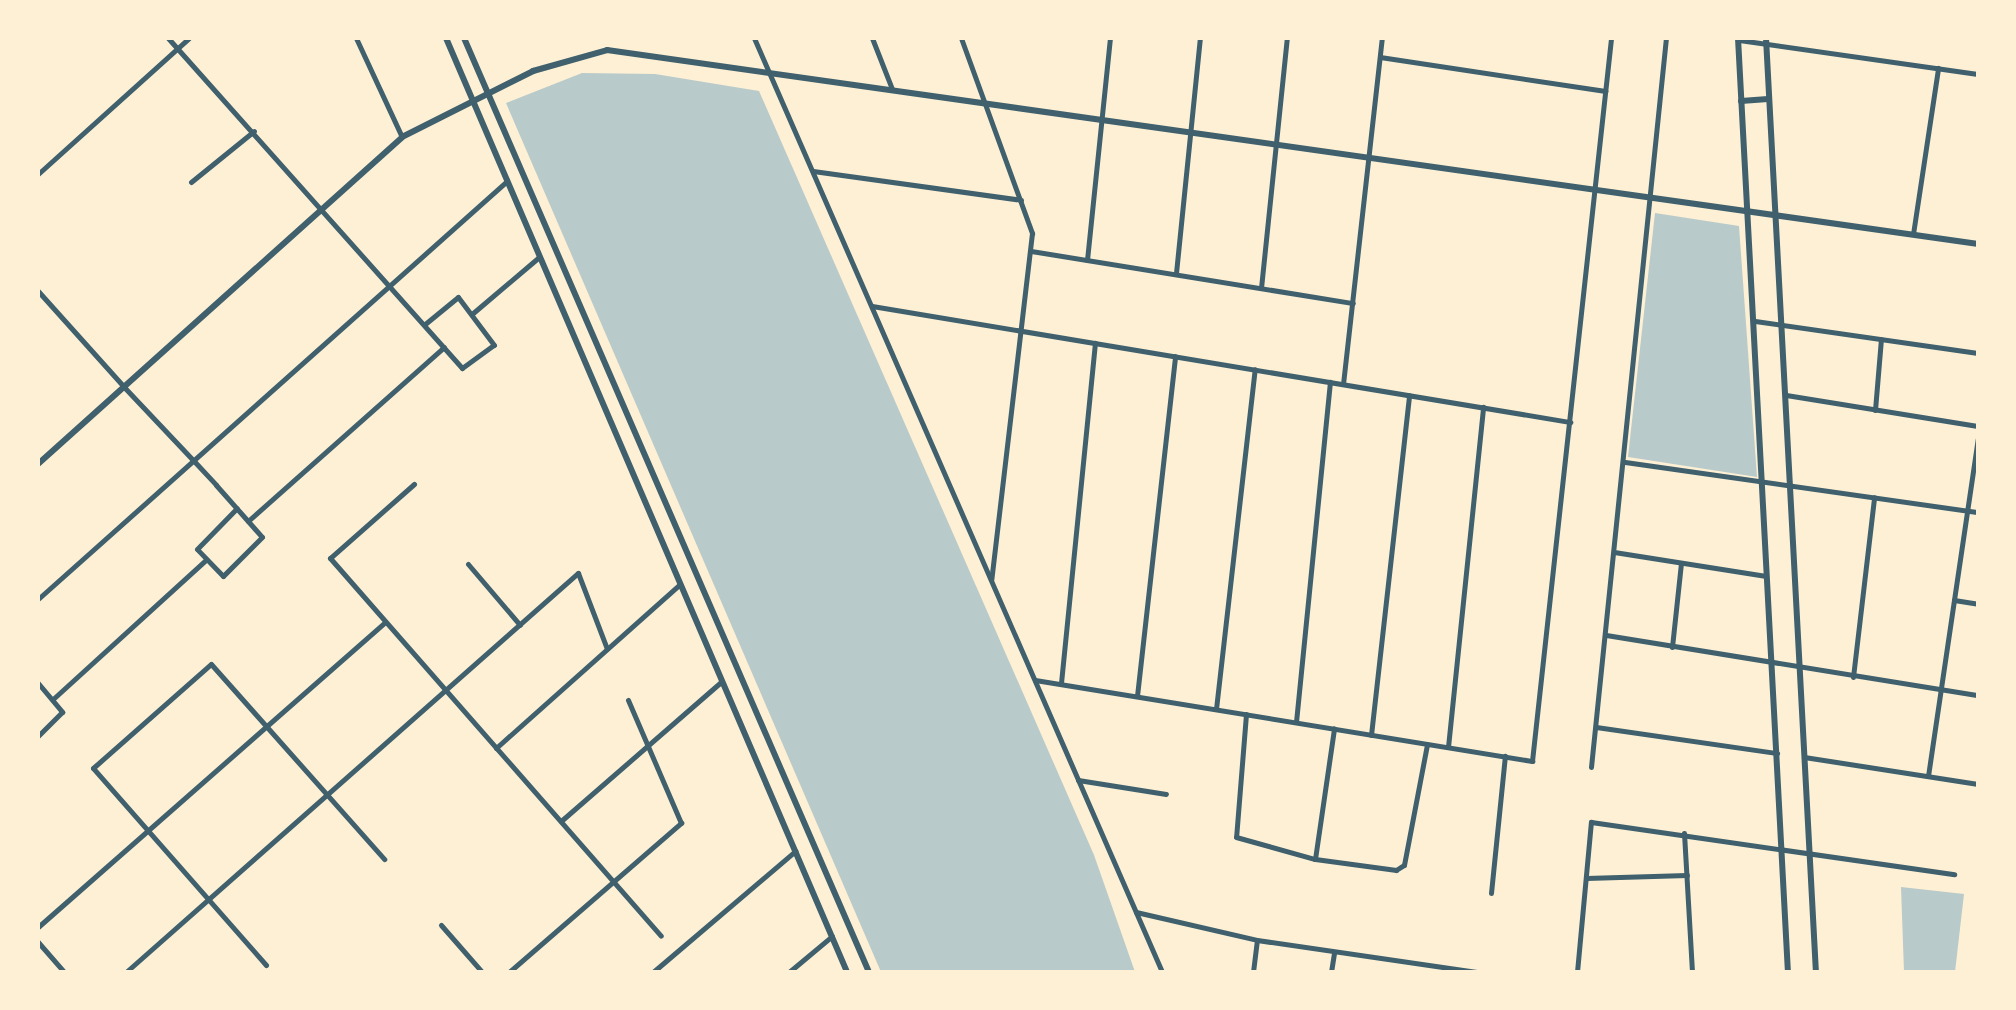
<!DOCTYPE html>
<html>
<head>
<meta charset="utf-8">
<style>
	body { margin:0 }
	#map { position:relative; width:2016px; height:1010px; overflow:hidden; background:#fdf0d5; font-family:"IBM Plex Sans",sans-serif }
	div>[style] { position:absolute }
	.green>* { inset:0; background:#b9caca }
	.minor>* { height:5px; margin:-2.5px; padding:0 2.5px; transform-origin:2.5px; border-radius:2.5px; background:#3f606c }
	.tertiary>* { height:6px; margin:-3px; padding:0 3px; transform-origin:3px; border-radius:3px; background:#3f606c }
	span { translate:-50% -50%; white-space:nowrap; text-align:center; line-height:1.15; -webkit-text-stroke:9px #fdf0d5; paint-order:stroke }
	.frame { position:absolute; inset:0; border:40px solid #fdf0d5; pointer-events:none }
</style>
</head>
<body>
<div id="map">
	<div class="green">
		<div style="clip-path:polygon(582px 73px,655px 74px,759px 91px,1094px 855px,1135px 972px,881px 972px,506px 103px)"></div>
		<div style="clip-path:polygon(1655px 213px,1739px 226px,1757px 477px,1628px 457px)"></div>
		<div style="clip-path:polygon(1901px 887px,1964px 894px,1955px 972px,1904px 972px)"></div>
	</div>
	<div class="minor">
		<div style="left:168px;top:38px;width:442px;rotate:48.3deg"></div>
		<div style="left:462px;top:368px;width:39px;rotate:-36deg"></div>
		<div style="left:494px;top:345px;width:60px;rotate:-126.9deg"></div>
		<div style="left:458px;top:297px;width:43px;rotate:140.7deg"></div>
		<div style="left:356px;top:38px;width:109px;rotate:65.1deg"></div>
		<div style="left:754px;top:38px;width:1019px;rotate:66.4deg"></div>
		<div style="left:872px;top:38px;width:55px;rotate:68.6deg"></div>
		<div style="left:961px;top:38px;width:208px;rotate:70deg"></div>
		<div style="left:1032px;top:233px;width:349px;rotate:96.7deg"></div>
		<div style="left:1739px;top:40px;width:241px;rotate:8.1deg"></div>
		<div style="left:1380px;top:57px;width:228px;rotate:8.6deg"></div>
		<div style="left:813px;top:171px;width:210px;rotate:7.9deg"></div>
		<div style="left:38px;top:174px;width:203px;rotate:-42deg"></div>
		<div style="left:191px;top:182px;width:81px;rotate:-39deg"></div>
		<div style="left:1913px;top:234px;width:168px;rotate:-81.4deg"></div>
		<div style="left:1031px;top:251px;width:326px;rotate:9.2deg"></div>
		<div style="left:1087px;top:260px;width:223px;rotate:-84.1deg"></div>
		<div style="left:1176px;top:273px;width:236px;rotate:-84.2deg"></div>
		<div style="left:1261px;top:288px;width:251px;rotate:-84.1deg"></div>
		<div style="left:38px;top:291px;width:129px;rotate:48.1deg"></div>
		<div style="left:124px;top:387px;width:100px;rotate:46.6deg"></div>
		<div style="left:193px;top:460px;width:34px;rotate:47deg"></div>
		<div style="left:216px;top:485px;width:69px;rotate:48.5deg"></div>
		<div style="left:262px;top:537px;width:55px;rotate:135deg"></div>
		<div style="left:223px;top:576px;width:37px;rotate:-134deg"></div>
		<div style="left:197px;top:549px;width:57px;rotate:-45.7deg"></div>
		<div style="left:872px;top:306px;width:708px;rotate:9.44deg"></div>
		<div style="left:473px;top:313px;width:87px;rotate:-40.3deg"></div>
		<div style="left:1755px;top:321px;width:225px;rotate:8.2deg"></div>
		<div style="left:1343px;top:384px;width:348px;rotate:-83.6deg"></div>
		<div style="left:1786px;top:395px;width:194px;rotate:9.2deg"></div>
		<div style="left:1875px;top:410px;width:71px;rotate:-85.2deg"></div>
		<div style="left:1625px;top:462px;width:357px;rotate:8.1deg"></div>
		<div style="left:414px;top:484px;width:112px;rotate:138.6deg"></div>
		<div style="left:330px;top:558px;width:502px;rotate:48.79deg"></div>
		<div style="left:248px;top:521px;width:262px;rotate:-41.6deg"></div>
		<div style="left:1614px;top:552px;width:154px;rotate:9deg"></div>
		<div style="left:468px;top:564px;width:80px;rotate:49.6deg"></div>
		<div style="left:38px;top:599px;width:628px;rotate:-41.71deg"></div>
		<div style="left:1954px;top:600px;width:24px;rotate:9deg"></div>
		<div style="left:1606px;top:635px;width:377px;rotate:9.2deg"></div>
		<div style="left:1672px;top:647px;width:84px;rotate:-83.9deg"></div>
		<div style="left:1853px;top:677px;width:181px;rotate:-83.3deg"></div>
		<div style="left:1035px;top:680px;width:504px;rotate:9.26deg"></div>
		<div style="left:1532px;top:761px;width:727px;rotate:-83.76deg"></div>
		<div style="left:38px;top:683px;width:38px;rotate:50deg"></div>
		<div style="left:62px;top:712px;width:34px;rotate:135deg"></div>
		<div style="left:1061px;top:683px;width:342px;rotate:-84.3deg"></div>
		<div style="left:1137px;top:696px;width:342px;rotate:-83.6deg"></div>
		<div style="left:53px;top:699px;width:207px;rotate:-42.3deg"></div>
		<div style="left:1216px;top:709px;width:342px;rotate:-83.5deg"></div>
		<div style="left:1246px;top:714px;width:123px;rotate:94.6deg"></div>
		<div style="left:1236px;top:837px;width:82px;rotate:15.6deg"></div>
		<div style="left:1315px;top:859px;width:82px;rotate:7.7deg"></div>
		<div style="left:1396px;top:870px;width:9px;rotate:-32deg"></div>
		<div style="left:1404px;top:865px;width:123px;rotate:-79.2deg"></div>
		<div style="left:1296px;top:722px;width:342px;rotate:-84.3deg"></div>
		<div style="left:1596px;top:727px;width:183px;rotate:8.2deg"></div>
		<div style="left:1371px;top:735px;width:342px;rotate:-83.6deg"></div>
		<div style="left:1448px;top:747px;width:342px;rotate:-84.1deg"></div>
		<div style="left:496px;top:748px;width:246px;rotate:-41.7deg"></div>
		<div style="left:1804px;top:757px;width:176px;rotate:8.8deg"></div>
		<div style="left:1591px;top:767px;width:733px;rotate:-84.13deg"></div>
		<div style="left:1928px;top:776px;width:341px;rotate:-81.6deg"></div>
		<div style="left:1078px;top:780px;width:89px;rotate:9deg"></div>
		<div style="left:561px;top:821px;width:213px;rotate:-41deg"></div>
		<div style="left:1684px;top:833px;width:139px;rotate:86.7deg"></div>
		<div style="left:1315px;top:859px;width:132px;rotate:-81.7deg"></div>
		<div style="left:1586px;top:878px;width:101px;rotate:-1.7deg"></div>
		<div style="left:1491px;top:893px;width:138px;rotate:-84.2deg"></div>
		<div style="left:1136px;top:912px;width:124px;rotate:13deg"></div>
		<div style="left:1257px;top:940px;width:222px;rotate:8.3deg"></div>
		<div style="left:441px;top:925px;width:62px;rotate:48.9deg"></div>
		<div style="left:38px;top:927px;width:462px;rotate:-41.3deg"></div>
		<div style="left:38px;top:942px;width:40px;rotate:49deg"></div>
		<div style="left:266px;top:965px;width:262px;rotate:-131.3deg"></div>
		<div style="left:93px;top:768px;width:157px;rotate:-41.4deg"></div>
		<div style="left:211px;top:664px;width:261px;rotate:48.4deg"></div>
		<div style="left:126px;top:972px;width:603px;rotate:-41.44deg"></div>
		<div style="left:578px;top:573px;width:81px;rotate:69.1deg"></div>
		<div style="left:509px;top:972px;width:228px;rotate:-40.9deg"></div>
		<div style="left:681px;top:823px;width:134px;rotate:-113.3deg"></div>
		<div style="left:653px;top:972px;width:187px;rotate:-40.4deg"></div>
		<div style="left:789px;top:972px;width:56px;rotate:-39.9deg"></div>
		<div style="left:1253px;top:972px;width:32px;rotate:-83deg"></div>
		<div style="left:1331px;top:972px;width:20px;rotate:-81deg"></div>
		<div style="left:1577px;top:972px;width:151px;rotate:-84.7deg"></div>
		<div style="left:1591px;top:822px;width:367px;rotate:8.2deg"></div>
	</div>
	<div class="tertiary">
		<div style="left:446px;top:38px;width:1016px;rotate:66.76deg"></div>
		<div style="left:464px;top:38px;width:1018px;rotate:66.56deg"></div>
		<div style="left:1738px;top:38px;width:935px;rotate:86.94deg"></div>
		<div style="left:1766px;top:38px;width:935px;rotate:86.94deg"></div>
		<div style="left:1741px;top:101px;width:27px;rotate:-4deg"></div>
		<div style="left:38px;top:464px;width:489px;rotate:-41.9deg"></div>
		<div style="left:402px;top:137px;width:147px;rotate:-26.7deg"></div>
		<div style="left:533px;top:71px;width:77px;rotate:-15.8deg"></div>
		<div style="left:607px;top:50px;width:1385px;rotate:8.05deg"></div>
	</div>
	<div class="frame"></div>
</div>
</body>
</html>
